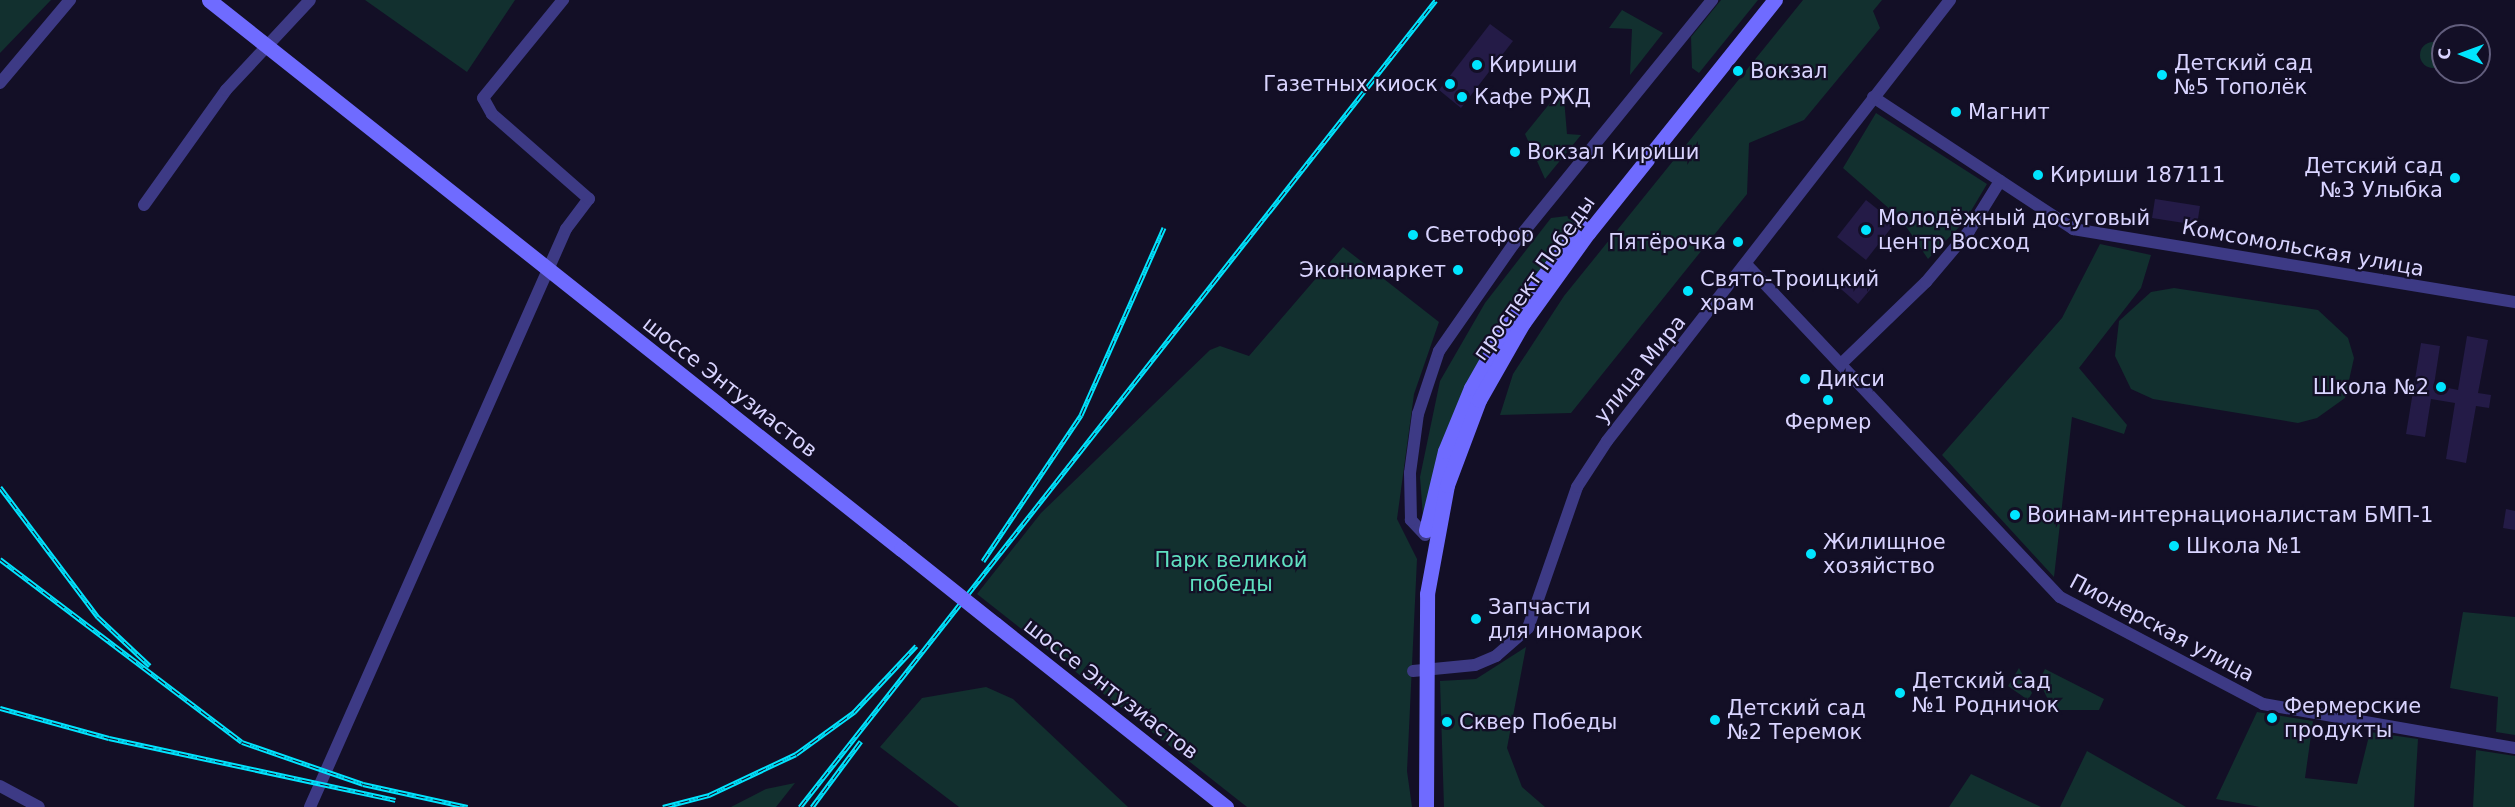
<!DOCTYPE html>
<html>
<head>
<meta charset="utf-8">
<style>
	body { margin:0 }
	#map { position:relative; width:2515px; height:807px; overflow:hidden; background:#130f26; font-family:"DejaVu Sans",sans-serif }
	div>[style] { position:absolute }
	.green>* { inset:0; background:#12302f }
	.round { border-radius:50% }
	.building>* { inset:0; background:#241b47 }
	.street>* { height:12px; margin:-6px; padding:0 6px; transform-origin:6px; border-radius:6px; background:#3d3a85 }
	.secondary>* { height:15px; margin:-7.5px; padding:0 7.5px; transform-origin:7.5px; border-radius:7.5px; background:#6f6bff }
	.rail>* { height:5px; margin-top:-2.5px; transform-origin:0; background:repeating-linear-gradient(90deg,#130f26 0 9px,#00e5ff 0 18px); box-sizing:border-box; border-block:2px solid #00e5ff }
	.secondary-bridge>* { height:15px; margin:-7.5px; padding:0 7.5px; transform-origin:7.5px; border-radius:7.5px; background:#6f6bff }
	.dots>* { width:16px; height:16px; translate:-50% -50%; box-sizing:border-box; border:3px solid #130f26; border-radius:50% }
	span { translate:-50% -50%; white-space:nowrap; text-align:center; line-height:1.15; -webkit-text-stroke:4.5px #130f26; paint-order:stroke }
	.poi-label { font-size:21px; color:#d9d4ff }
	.left { translate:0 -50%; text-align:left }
	.right { translate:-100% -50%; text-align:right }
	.street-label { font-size:21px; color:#d9d4ff }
	.park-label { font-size:21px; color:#5fe0c0 }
	.north { position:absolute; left:2431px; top:24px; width:60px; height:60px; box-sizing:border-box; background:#130f26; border:2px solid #625e7d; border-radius:50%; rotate:271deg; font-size:16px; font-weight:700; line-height:24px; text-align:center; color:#d9d4ff }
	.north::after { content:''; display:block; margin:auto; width:21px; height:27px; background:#00e5ff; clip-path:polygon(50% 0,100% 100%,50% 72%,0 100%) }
</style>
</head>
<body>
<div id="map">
	<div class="green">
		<div style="clip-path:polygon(0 0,51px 0,0 53px)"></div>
		<div style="clip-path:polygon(365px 0,515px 0,467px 72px)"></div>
		<div style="clip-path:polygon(1721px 0,1758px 0,1699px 73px,1692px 68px,1691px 37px)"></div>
		<div style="clip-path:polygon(1803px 0,1882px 0,1873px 11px,1880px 28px,1804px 120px,1749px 143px,1747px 194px,1571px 413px,1500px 415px,1513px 374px,1564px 296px)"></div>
		<div style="clip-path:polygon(1622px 10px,1663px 33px,1630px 75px,1632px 29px,1609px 28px)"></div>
		<div class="round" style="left:2420px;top:42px;width:26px;height:26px"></div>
		<div style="clip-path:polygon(1563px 87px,1567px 134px,1581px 135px,1545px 179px,1525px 134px)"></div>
		<div style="clip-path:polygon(1876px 113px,1987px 184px,1965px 221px,1928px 259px,1901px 219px,1843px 168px)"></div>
		<div style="clip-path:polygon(1567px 216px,1578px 227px,1423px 517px,1420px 477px,1440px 381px,1485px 303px,1551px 218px)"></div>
		<div style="clip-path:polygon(2100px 244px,2151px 255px,2141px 288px,2079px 368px,2127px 425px,2124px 434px,2072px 417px,2054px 577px,1942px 455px,2062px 318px)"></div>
		<div style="clip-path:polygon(1343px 247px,1439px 322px,1414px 394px,1397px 519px,1417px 559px,1407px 771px,1412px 807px,1247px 807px,977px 594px,1041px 513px,1210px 350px,1220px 346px,1249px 356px)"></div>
		<div style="clip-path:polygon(2174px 288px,2318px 310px,2348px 338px,2354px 358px,2345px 398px,2317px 418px,2298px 423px,2153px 399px,2131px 389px,2115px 356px,2119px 321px,2151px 292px)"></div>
		<div style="clip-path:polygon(2463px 612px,2515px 617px,2515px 735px,2496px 732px,2498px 697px,2450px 688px)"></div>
		<div style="clip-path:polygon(1526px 647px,1507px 748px,1522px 787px,1545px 807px,1444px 807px,1440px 681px,1476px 679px)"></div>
		<div style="clip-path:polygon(2019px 668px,2032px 693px,2028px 700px,2008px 686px)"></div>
		<div style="clip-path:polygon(2045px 669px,2104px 699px,2099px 710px,2053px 710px,2039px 681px)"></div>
		<div style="clip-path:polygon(986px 687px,1013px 699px,1128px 807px,959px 807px,880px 747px,922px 698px)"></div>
		<div style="clip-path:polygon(2257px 712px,2313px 721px,2305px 778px,2357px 784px,2370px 732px,2418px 739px,2414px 807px,2260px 807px,2216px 799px)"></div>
		<div style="clip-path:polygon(2476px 750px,2515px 756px,2515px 807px,2473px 807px)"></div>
		<div style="clip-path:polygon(2087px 751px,2186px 807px,2060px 807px)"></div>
		<div style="clip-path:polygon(1971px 774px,2041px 807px,1949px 807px)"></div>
		<div style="clip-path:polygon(795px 783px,776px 807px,731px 807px,766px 789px)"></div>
	</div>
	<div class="building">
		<div style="clip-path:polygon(1490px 24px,1513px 41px,1461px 108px,1439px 90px)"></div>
		<div style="clip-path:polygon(2155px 199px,2200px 206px,2197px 225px,2152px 218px)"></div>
		<div style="clip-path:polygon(1866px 200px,1895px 223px,1866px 260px,1837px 237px)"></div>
		<div style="clip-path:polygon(1857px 271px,1874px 285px,1858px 304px,1841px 289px)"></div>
		<div style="clip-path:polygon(2467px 336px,2488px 340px,2478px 393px,2491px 395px,2489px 408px,2476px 406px,2466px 463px,2446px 459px,2455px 403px,2431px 399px,2425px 437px,2406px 434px,2421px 343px,2440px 346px,2434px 385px,2458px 390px)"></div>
		<div style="clip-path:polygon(2506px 509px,2515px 511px,2515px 530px,2503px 528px)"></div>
	</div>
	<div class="street">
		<div style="left:0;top:83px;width:109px;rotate:-49.9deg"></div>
		<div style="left:1873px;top:97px;width:240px;rotate:33.4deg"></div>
		<div style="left:2073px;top:229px;width:448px;rotate:9.4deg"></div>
		<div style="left:144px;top:205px;width:141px;rotate:-54.5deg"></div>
		<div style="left:226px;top:90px;width:123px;rotate:-47deg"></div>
		<div style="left:1747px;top:265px;width:456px;rotate:46.7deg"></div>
		<div style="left:2060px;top:597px;width:229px;rotate:27.8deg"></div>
		<div style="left:2263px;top:704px;width:256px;rotate:9.9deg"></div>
		<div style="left:1841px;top:364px;width:118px;rotate:-44deg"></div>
		<div style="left:1926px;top:282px;width:67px;rotate:-49.9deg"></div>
		<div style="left:1969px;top:231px;width:59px;rotate:-58.2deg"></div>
		<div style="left:1425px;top:535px;width:21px;rotate:-133deg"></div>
		<div style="left:1411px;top:520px;width:47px;rotate:-91.2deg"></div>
		<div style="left:1410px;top:473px;width:60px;rotate:-82.3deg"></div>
		<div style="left:1418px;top:414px;width:66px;rotate:-71.6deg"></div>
		<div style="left:1439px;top:351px;width:129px;rotate:-55.1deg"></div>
		<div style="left:1513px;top:245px;width:316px;rotate:-50.9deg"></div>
		<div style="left:1413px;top:671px;width:62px;rotate:-5.5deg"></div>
		<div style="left:1475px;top:665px;width:23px;rotate:-23deg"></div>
		<div style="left:1496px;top:656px;width:43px;rotate:-41.2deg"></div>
		<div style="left:1528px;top:628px;width:149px;rotate:-70.8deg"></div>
		<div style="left:1577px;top:487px;width:55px;rotate:-56.9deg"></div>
		<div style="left:1607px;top:441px;width:559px;rotate:-52.13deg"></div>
		<div style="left:0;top:786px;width:44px;rotate:28.3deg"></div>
		<div style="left:310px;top:807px;width:632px;rotate:-66.11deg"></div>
		<div style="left:566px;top:229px;width:38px;rotate:-53deg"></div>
		<div style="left:589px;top:199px;width:129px;rotate:-138.8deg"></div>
		<div style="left:492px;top:114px;width:18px;rotate:-119deg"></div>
		<div style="left:483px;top:98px;width:127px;rotate:-50.8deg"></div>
	</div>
	<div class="secondary">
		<div style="left:209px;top:0;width:883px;rotate:38.43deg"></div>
		<div style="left:1426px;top:530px;width:81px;rotate:-76.5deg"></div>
		<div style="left:1445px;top:451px;width:68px;rotate:-67.6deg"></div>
		<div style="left:1471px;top:388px;width:75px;rotate:-60.4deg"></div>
		<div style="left:1508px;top:323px;width:123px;rotate:-52.9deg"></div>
		<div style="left:995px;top:624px;width:295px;rotate:38.4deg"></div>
		<div style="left:1426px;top:807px;width:213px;rotate:-89.7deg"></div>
		<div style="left:1427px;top:594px;width:111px;rotate:-79.6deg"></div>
		<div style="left:1447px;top:485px;width:91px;rotate:-69.4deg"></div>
		<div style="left:1479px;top:400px;width:89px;rotate:-60.3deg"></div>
		<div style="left:1523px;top:323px;width:111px;rotate:-54.2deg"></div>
		<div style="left:1588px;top:233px;width:299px;rotate:-51.3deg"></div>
	</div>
	<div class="rail">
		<div style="left:0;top:487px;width:163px;rotate:53deg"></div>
		<div style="left:98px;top:617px;width:71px;rotate:43.3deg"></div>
		<div style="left:0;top:559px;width:303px;rotate:37.1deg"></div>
		<div style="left:242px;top:742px;width:128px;rotate:19.1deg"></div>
		<div style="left:363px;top:784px;width:107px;rotate:12.4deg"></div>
		<div style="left:983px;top:561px;width:176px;rotate:-56.1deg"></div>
		<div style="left:1081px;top:415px;width:205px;rotate:-66.1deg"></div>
		<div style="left:0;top:708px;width:113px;rotate:15.4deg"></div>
		<div style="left:109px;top:738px;width:293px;rotate:12.2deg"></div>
		<div style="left:663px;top:807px;width:48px;rotate:-14.6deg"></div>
		<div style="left:709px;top:795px;width:96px;rotate:-25.2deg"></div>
		<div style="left:796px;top:754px;width:72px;rotate:-35.9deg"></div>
		<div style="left:854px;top:712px;width:91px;rotate:-46.8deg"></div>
		<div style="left:800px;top:807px;width:1027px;rotate:-51.76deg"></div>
		<div style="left:812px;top:807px;width:82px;rotate:-53.4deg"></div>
	</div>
	<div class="secondary-bridge">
		<div style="left:901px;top:549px;width:120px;rotate:38.6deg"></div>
	</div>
	<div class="dots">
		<div style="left:1477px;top:65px;background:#00e5ff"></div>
		<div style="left:1738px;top:71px;background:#00e5ff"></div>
		<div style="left:2162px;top:75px;background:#00e5ff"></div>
		<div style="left:1450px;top:84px;background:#00e5ff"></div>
		<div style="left:1462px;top:97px;background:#00e5ff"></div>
		<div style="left:1956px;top:112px;background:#00e5ff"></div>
		<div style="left:1515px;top:152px;background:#00e5ff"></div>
		<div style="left:2038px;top:175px;background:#00e5ff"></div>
		<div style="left:2455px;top:178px;background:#00e5ff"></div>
		<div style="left:1866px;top:230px;background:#00e5ff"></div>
		<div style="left:1413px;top:235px;background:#00e5ff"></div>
		<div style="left:1738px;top:242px;background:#00e5ff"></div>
		<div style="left:1458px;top:270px;background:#00e5ff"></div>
		<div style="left:1688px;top:291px;background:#00e5ff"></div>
		<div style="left:1805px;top:379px;background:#00e5ff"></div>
		<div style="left:2441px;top:387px;background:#00e5ff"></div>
		<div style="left:1828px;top:400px;background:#00e5ff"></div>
		<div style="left:2015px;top:515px;background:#00e5ff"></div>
		<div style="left:2174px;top:546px;background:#00e5ff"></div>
		<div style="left:1811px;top:554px;background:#00e5ff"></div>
		<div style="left:1476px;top:619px;background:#00e5ff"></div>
		<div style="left:1900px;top:693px;background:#00e5ff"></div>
		<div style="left:2272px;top:718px;background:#00e5ff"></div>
		<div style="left:1715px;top:720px;background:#00e5ff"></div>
		<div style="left:1447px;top:722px;background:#00e5ff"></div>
	</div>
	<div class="poi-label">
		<span class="left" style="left:2174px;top:75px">Детский сад<br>№5 Тополёк</span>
		<span class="left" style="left:1489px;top:65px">Кириши</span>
		<span class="left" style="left:1750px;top:71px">Вокзал</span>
		<span class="right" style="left:1438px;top:84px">Газетных киоск</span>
		<span class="left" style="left:1474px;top:97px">Кафе РЖД</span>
		<span class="left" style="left:1968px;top:112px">Магнит</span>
		<span class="left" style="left:1527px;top:152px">Вокзал Кириши</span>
		<span class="right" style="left:2443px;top:178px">Детский сад<br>№3 Улыбка</span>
		<span class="left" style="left:2050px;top:175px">Кириши 187111</span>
		<span class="left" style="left:1878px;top:230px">Молодёжный досуговый<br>центр Восход</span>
		<span class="left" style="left:1425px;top:235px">Светофор</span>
		<span class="right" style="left:1726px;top:242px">Пятёрочка</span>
		<span class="right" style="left:1446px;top:270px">Экономаркет</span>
		<span class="left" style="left:1700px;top:291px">Свято-Троицкий<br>храм</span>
		<span class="left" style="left:1817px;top:379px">Дикси</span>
		<span class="right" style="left:2429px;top:387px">Школа №2</span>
		<span style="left:1828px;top:422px">Фермер</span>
		<span class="left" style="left:2027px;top:515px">Воинам-интернационалистам БМП-1</span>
		<span class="left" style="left:1823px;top:554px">Жилищное<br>хозяйство</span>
		<span class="left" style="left:2186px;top:546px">Школа №1</span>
		<span class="left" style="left:1488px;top:619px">Запчасти<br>для иномарок</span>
		<span class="left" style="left:1912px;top:693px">Детский сад<br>№1 Родничок</span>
		<span class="left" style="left:2284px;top:718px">Фермерские<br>продукты</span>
		<span class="left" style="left:1727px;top:720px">Детский сад<br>№2 Теремок</span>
		<span class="left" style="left:1459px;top:722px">Сквер Победы</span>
	</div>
	<div class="street-label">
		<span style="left:2303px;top:248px;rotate:10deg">Комсомольская улица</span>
		<span style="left:1534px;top:278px;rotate:-55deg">проспект Победы</span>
		<span style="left:1640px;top:369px;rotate:-51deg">улица Мира</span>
		<span style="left:730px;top:387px;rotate:38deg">шоссе Энтузиастов</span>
		<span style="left:2162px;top:628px;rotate:28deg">Пионерская улица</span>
		<span style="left:1111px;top:689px;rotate:38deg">шоссе Энтузиастов</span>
	</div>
	<div class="park-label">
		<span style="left:1231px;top:572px">Парк великой<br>победы</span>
	</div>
	<div class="north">С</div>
</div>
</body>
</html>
